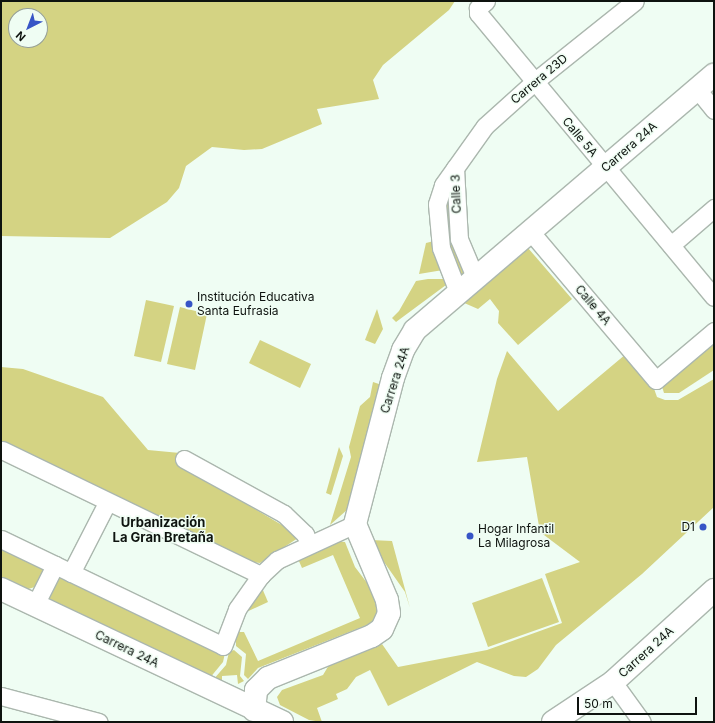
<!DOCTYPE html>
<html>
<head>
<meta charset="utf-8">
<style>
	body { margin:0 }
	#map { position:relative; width:715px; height:723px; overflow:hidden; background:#effdf3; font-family:Inter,sans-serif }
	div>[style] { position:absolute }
	.green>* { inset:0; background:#d4d383 }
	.roads { filter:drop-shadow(1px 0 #abb7ae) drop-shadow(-1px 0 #abb7ae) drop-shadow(0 1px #abb7ae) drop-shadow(0 -1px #abb7ae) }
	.street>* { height:17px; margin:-8.5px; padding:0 8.5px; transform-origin:8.5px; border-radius:8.5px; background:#fff }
	.secondary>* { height:22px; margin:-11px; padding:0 11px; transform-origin:11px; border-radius:11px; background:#fff }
	.dots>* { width:11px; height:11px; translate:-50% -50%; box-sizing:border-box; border:2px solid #effdf3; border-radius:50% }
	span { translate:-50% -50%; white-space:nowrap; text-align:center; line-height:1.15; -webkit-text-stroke:3px #effdf3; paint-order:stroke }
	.street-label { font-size:12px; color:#0e130f }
	.poi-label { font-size:12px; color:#0e130f }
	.left { translate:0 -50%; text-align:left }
	.right { translate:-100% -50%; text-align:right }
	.neighbourhood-label { font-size:13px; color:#0e130f; font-weight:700 }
	.frame { position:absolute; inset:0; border:2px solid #0e130f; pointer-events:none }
	.north { position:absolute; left:8px; top:8px; width:40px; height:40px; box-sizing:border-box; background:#effdf3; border:1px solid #959f98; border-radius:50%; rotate:222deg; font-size:11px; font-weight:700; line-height:16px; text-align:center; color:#0e130f }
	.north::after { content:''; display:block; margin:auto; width:14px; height:18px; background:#3755c6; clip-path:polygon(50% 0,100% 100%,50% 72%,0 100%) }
	.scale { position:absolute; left:577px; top:697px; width:120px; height:18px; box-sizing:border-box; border:2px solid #0e130f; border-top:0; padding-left:5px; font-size:12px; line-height:14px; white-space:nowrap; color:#0e130f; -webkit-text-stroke:3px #effdf3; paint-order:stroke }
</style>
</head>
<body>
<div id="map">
	<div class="green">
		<div style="clip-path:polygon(evenodd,1px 1px,455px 1px,449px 10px,383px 65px,373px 80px,379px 99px,317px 109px,322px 124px,262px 149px,244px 150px,212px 147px,186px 166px,179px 188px,167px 202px,110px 238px,1px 236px,1px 1px,16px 16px,40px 16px,40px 40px,16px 40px,16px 16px)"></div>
		<div style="clip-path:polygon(452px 178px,467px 272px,458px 280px,446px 247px,445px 189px)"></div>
		<div style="clip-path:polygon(434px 241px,443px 270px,419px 274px,426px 243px)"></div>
		<div style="clip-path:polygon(528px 248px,572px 299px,518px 345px,498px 323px,499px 311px,490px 299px,478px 309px,462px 302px)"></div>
		<div style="clip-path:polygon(428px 279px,445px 279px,446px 285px,396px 322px,392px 318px,399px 311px,416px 281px)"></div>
		<div style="clip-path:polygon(146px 300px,174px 306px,161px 362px,134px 356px)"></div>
		<div style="clip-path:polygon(180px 307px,207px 314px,195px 370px,167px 364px)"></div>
		<div style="clip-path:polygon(377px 309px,383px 329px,375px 344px,365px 340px)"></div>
		<div style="clip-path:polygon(260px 340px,311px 364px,300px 388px,249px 363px)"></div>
		<div style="clip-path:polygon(714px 341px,714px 370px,679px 393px,664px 393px,661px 383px)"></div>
		<div style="clip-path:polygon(507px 351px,558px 411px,626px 354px,652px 383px,657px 397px,665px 400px,678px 400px,714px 379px,714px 507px,642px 574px,556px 645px,538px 669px,526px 677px,514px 676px,477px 662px,388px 706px,370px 670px,356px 677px,347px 689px,336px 694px,338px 699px,317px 708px,322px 722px,309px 720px,280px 705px,277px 697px,282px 690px,323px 675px,329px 665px,382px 644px,398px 667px,487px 650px,562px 623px,545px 574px,580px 562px,540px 532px,527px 457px,477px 462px,497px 379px)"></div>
		<div style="clip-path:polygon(1px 367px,23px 369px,103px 397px,148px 450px,180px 453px,175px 462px,297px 534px,298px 538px,260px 563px,243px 561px,1px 443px)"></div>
		<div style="clip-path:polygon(373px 382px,382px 385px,348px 509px,330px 525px,351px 457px,349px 447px,360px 406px,370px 397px)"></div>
		<div style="clip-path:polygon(339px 447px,343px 456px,331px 495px,326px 493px)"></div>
		<div style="clip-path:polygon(371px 540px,392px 541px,410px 608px,405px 592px,377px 552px)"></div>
		<div style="clip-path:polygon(334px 541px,345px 542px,355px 567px,380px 600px,382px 615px,372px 623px,258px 668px,248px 679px,244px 675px,246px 654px,236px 646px,236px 632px,244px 632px,258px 661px,360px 618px,333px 555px,302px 568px,298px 559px)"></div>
		<div style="clip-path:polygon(1px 546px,46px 568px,38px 586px,25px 590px,1px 578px)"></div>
		<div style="clip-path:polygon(63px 576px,225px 653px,223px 662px,209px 679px,49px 602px,48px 593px,57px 578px)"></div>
		<div style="clip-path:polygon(542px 578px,559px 622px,488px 647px,472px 603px)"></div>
		<div style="clip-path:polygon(262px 588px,268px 602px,242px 614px)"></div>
		<div style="clip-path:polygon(234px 650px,242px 657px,240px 676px,244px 681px,238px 684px,237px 675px,222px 676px,222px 685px,213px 680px,226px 665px,229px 652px)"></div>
	</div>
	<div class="roads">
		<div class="street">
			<div style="left:486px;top:1px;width:11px;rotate:139deg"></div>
			<div style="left:478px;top:8px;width:5px;rotate:90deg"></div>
			<div style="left:478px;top:13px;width:369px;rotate:50.3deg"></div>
			<div style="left:697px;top:89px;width:27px;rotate:51deg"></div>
			<div style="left:455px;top:168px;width:71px;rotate:86.8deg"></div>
			<div style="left:459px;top:239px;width:41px;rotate:67.2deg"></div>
			<div style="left:530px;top:231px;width:195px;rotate:49.8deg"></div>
			<div style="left:656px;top:380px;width:76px;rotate:-40.2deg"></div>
			<div style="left:671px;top:245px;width:57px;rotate:-40.7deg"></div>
			<div style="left:458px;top:292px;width:47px;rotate:-111.1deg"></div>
			<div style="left:441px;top:248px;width:44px;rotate:-95.2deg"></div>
			<div style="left:437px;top:204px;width:20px;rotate:-72deg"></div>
			<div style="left:443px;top:185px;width:72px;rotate:-54.6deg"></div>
			<div style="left:485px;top:126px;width:66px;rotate:-41.9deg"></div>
			<div style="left:534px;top:82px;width:129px;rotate:-38.7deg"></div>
			<div style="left:2px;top:450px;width:288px;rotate:25.8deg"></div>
			<div style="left:184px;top:459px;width:114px;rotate:28.8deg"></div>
			<div style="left:284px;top:514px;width:29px;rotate:44deg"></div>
			<div style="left:305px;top:534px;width:11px;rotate:68deg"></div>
			<div style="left:1px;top:539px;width:246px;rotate:25.7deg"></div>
			<div style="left:223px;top:646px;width:40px;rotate:-69deg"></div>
			<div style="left:237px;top:609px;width:42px;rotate:-54.8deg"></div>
			<div style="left:261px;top:575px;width:22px;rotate:-43deg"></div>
			<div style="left:277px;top:560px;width:86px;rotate:-24.8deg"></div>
			<div style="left:71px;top:573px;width:79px;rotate:-62.8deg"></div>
			<div style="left:35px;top:605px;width:45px;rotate:-63.4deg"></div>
			<div style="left:613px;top:682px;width:49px;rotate:54.1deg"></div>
			<div style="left:1px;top:696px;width:101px;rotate:14.9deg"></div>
		</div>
		<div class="secondary">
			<div style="left:1px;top:589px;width:311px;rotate:25.3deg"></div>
			<div style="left:254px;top:710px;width:20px;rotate:-84deg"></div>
			<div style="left:256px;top:690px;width:17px;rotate:-45deg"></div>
			<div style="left:268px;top:678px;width:112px;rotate:-22deg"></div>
			<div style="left:372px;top:636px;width:12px;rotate:-35deg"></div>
			<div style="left:382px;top:629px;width:17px;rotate:-66deg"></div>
			<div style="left:389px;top:613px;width:13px;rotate:-99deg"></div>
			<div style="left:387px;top:600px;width:82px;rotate:-112.8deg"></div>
			<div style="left:355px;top:524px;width:151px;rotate:-75.4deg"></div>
			<div style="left:393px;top:378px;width:30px;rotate:-70deg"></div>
			<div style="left:403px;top:350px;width:23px;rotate:-59deg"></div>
			<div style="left:415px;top:330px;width:393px;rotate:-40.5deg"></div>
			<div style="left:553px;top:722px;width:72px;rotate:-33.7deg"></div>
			<div style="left:613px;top:682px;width:137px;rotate:-42.3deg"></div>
		</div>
	</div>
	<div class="dots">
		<div style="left:189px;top:304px;background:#3755c6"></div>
		<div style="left:703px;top:527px;background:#3755c6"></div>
		<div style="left:470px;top:536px;background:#3755c6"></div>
	</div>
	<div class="street-label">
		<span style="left:539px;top:79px;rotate:-40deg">Carrera 23D</span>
		<span style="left:580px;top:137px;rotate:50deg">Calle 5A</span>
		<span style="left:629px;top:147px;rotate:-41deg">Carrera 24A</span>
		<span style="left:456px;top:194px;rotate:-92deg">Calle 3</span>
		<span style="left:593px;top:305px;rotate:50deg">Calle 4A</span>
		<span style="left:395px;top:380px;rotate:-72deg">Carrera 24A</span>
		<span style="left:127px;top:649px;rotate:26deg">Carrera 24A</span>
		<span style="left:646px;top:652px;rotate:-42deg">Carrera 24A</span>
	</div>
	<div class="poi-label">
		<span class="left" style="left:197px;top:304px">Institución Educativa<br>Santa Eufrasia</span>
		<span class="right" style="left:695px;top:527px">D1</span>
		<span class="left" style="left:478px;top:536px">Hogar Infantil<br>La Milagrosa</span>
	</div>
	<div class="neighbourhood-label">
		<span style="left:163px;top:530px">Urbanización<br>La Gran Bretaña</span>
	</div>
	<div class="frame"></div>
	<div class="north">N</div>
	<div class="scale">50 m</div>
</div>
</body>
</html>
